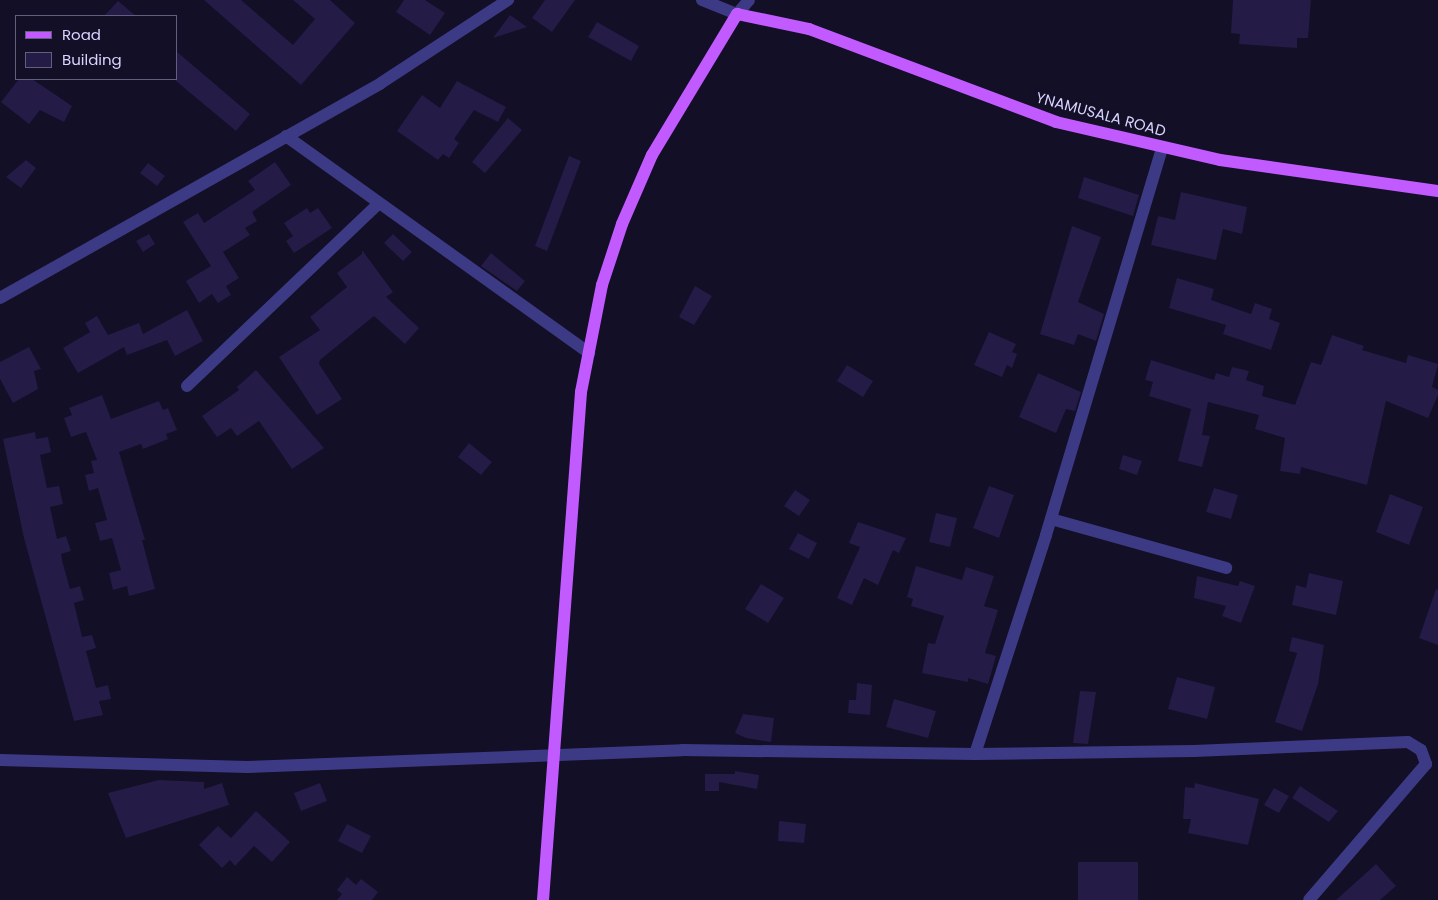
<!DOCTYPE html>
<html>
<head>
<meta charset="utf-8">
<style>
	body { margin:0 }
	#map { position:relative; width:1438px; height:900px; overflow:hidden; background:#130f26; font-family:Poppins,sans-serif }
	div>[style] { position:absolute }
	.building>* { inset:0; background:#241b47 }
	.minor>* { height:12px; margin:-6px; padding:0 6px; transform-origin:6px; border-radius:6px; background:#3d3a85 }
	.major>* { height:12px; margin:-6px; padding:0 6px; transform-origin:6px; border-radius:6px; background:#c25bff }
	span { translate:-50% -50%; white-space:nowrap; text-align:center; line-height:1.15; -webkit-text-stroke:5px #130f26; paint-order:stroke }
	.street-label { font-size:15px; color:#d9d4ff }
	.legend { position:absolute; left:15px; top:15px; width:162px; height:65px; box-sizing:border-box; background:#130f26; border:1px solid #625e7d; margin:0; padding:6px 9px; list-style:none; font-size:15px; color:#d9d4ff }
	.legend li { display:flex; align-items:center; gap:10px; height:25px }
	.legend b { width:25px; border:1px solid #625e7d }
</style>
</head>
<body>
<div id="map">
	<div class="building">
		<div style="clip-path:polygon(204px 0,241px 0,293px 45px,315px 19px,293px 0,330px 0,355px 23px,301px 85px)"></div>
		<div style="clip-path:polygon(404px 0,425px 0,445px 13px,430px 35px,396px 12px)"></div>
		<div style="clip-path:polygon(545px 0,575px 0,552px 32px,532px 18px)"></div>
		<div style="clip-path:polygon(1233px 0,1311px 0,1308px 38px,1297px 38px,1297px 48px,1239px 44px,1240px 34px,1231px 33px)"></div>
		<div style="clip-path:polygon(118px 1px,136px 16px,104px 16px)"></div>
		<div style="clip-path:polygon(510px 15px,527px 27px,493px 38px)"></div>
		<div style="clip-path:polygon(597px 22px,639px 46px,631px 61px,588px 37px)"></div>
		<div style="clip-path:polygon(176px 51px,250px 114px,236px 131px,176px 81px)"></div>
		<div style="clip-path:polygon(19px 79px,32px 79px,72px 106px,64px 122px,40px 110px,29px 124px,1px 102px)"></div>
		<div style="clip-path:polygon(457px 81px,506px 107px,498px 122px,474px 110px,454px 139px,459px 143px,449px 158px,443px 154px,438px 160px,397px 131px,422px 95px,440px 108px)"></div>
		<div style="clip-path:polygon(508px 118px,522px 130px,485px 173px,472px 162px)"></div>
		<div style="clip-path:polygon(569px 156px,581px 161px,547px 251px,535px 246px)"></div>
		<div style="clip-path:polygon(26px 160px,36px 168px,21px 188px,6px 177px)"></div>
		<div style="clip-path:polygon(275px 162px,291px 185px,252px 212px,257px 221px,245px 228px,250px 235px,223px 252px,239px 278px,226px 286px,231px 295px,218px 303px,212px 294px,199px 303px,186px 281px,211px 266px,183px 222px,198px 213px,204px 223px,255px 190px,248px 181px)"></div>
		<div style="clip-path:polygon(148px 163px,165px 176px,157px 186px,140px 173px)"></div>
		<div style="clip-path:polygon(1084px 177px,1139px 195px,1133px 216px,1078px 198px)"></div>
		<div style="clip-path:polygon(1181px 192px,1247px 207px,1242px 234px,1223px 229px,1216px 260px,1151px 245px,1158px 216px,1175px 220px)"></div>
		<div style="clip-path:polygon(307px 208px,310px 213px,318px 208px,332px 228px,294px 253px,286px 241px,293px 236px,284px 223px)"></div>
		<div style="clip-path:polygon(1072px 226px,1101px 237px,1078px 302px,1104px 314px,1096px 341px,1078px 334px,1074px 345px,1040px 334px)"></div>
		<div style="clip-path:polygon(149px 234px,155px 244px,143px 252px,136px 241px)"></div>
		<div style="clip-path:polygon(393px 234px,412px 252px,403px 261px,384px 243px)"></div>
		<div style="clip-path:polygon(362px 250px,393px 292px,386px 297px,419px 328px,405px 344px,374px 316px,320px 360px,319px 364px,342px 399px,317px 415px,279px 357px,320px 330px,310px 317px,347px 287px,337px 273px,362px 254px)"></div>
		<div style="clip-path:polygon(491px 253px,525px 281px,517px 291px,481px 266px)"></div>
		<div style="clip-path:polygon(1177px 278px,1214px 289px,1211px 300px,1251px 314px,1255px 303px,1272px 309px,1269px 319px,1280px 323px,1271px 350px,1223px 334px,1226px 325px,1169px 308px)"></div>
		<div style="clip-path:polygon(695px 286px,712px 296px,694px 325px,679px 317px)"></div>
		<div style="clip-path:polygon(187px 310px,203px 341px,175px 356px,167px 340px,127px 355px,124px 347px,78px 373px,63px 348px,90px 332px,85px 323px,97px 316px,108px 335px,139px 323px,143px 334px)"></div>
		<div style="clip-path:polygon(989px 332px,1016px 344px,1012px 352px,1017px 354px,1012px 368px,1007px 365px,1002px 377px,974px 365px)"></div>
		<div style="clip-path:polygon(1332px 335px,1364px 346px,1362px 350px,1406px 363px,1408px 355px,1438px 364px,1432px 387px,1438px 390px,1438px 395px,1428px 418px,1386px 401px,1367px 485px,1301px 467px,1300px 474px,1280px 471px,1285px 438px,1255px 429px,1259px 415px,1208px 402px,1202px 435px,1210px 436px,1202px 467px,1178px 461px,1191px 409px,1149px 396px,1153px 382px,1145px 380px,1151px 360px,1214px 380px,1216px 373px,1229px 377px,1232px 367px,1249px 371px,1246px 380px,1264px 386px,1262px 396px,1295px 405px,1311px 362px,1321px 365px)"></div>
		<div style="clip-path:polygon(29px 347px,41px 369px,34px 371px,38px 389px,13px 403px,0 379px,0 362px)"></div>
		<div style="clip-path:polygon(847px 365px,873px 381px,863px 397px,837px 381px)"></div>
		<div style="clip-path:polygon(256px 370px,324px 448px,292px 469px,259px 421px,237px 436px,231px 428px,217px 437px,202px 416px,239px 390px,237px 387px)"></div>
		<div style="clip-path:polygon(1038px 373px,1081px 392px,1075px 411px,1066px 409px,1056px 433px,1019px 417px)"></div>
		<div style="clip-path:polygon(102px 395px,111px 419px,159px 401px,163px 410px,168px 408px,177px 430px,166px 434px,168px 439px,143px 449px,141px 444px,119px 452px,145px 540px,142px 540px,155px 589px,129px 596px,127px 586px,113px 590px,109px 573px,121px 570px,112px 538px,100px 541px,95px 523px,107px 520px,98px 488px,89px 491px,85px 475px,94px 473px,91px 461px,97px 460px,86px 432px,71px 437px,64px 418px,72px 415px,69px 408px)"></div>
		<div style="clip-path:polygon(35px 432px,36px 439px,48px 437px,51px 452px,40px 455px,47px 488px,59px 486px,63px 504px,50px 507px,57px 539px,66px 536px,71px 551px,61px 554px,63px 564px,70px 589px,80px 586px,84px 600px,74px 603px,82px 637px,92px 635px,96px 648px,86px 651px,96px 688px,108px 685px,111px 699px,99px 701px,103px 715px,74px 721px,24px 538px,3px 439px)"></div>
		<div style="clip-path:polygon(469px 443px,492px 462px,481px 475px,458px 457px)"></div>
		<div style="clip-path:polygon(1123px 455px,1142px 461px,1137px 475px,1119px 469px)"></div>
		<div style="clip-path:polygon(989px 486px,1014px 495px,999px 538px,973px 528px)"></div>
		<div style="clip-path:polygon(1214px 488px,1238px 495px,1231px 519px,1206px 512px)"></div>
		<div style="clip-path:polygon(795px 490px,810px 500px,799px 516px,784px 506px)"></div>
		<div style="clip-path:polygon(1390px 494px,1423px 507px,1409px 545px,1376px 532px)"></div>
		<div style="clip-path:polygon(936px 513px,957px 518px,950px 547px,929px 542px)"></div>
		<div style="clip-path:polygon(858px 522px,906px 538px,899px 553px,893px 550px,878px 585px,864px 578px,852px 605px,837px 598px,860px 547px,849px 543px)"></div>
		<div style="clip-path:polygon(798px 533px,817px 543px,809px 559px,789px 549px)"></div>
		<div style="clip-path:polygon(916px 566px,962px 580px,966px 567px,994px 576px,984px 606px,998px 610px,985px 653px,996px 656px,988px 684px,968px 678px,968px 682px,922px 673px,928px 643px,935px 644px,944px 616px,911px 606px,913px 599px,907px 597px)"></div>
		<div style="clip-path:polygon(1309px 573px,1343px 581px,1336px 615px,1292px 605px,1296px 585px,1306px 588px)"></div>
		<div style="clip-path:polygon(1197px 576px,1238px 586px,1240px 581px,1255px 586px,1241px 623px,1222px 616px,1226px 606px,1194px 598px)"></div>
		<div style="clip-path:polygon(761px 584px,784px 598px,768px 623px,745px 609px)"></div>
		<div style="clip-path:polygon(1436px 589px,1438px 590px,1438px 645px,1419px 638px)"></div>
		<div style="clip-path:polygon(1292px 637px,1324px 645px,1318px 684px,1302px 731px,1275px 722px,1297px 653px,1289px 651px)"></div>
		<div style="clip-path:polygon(1177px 677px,1215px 687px,1207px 719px,1168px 709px)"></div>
		<div style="clip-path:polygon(857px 683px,872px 685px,870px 715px,848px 713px,849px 700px,856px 700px)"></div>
		<div style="clip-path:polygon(1080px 691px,1096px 692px,1088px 744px,1073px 743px)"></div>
		<div style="clip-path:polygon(894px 699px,936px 711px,928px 738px,886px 727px)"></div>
		<div style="clip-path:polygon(743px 714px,774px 718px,771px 742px,746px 738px,735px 733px)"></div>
		<div style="clip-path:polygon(735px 771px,759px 775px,757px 789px,719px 782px,719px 791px,705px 791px,705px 774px,735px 774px)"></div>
		<div style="clip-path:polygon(159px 780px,204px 782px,204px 789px,222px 783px,229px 805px,126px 838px,108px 793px)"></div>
		<div style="clip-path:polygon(320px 783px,327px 801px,301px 811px,294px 793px)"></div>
		<div style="clip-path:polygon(1195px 783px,1259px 799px,1248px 845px,1188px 833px,1191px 819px,1183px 819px,1185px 787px,1194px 788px)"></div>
		<div style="clip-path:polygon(1300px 786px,1338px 811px,1329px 822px,1292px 798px)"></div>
		<div style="clip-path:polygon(1274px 788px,1289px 796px,1279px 813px,1264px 805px)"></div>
		<div style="clip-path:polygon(256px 811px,290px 842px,272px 862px,254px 846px,235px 866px,230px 860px,222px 868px,199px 845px,218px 826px,231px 838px)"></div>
		<div style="clip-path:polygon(779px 821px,806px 824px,804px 843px,778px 841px)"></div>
		<div style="clip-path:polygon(347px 824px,371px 836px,362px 853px,338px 841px)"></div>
		<div style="clip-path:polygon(1078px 862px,1138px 862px,1138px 900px,1078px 900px)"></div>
		<div style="clip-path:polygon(1376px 864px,1396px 886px,1380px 900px,1336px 900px)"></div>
		<div style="clip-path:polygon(347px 877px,356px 885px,361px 879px,378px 892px,372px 900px,337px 900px,342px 894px,337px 890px)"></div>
	</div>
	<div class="minor">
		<div style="left:702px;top:0;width:38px;rotate:22deg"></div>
		<div style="left:737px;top:14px;width:18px;rotate:-49deg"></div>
		<div style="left:286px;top:136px;width:373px;rotate:35.6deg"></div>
		<div style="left:0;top:298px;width:437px;rotate:-29.4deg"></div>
		<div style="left:381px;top:83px;width:152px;rotate:-33.2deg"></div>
		<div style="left:187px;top:386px;width:265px;rotate:-43.6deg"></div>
		<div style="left:1051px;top:519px;width:182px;rotate:15.6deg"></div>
		<div style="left:975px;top:754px;width:230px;rotate:-72deg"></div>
		<div style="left:1046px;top:535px;width:404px;rotate:-73.3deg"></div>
		<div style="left:0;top:760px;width:247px;rotate:1.6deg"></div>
		<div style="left:247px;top:767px;width:435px;rotate:-2.2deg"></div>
		<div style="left:682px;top:750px;width:293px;rotate:0.8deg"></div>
		<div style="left:975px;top:754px;width:219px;rotate:-0.8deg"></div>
		<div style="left:1194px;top:751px;width:214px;rotate:-2.4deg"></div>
		<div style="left:1408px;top:742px;width:15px;rotate:32deg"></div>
		<div style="left:1421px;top:750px;width:15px;rotate:70deg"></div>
		<div style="left:1426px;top:764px;width:179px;rotate:130.7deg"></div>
	</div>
	<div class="major">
		<div style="left:543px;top:900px;width:509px;rotate:-85.72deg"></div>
		<div style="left:581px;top:392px;width:109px;rotate:-78.9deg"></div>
		<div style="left:602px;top:285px;width:64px;rotate:-71.8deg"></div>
		<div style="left:622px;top:224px;width:75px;rotate:-66.5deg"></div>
		<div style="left:652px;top:155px;width:165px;rotate:-58.9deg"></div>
		<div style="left:737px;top:14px;width:74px;rotate:11.8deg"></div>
		<div style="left:809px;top:29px;width:264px;rotate:20.6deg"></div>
		<div style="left:1056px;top:122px;width:168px;rotate:13deg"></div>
		<div style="left:1220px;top:160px;width:220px;rotate:8.1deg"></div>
	</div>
	<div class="street-label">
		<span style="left:1101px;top:114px;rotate:15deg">YNAMUSALA ROAD</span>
	</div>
	<ul class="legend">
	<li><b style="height:6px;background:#c25bff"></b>Road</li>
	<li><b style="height:14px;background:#241b47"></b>Building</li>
	</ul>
</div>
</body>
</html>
